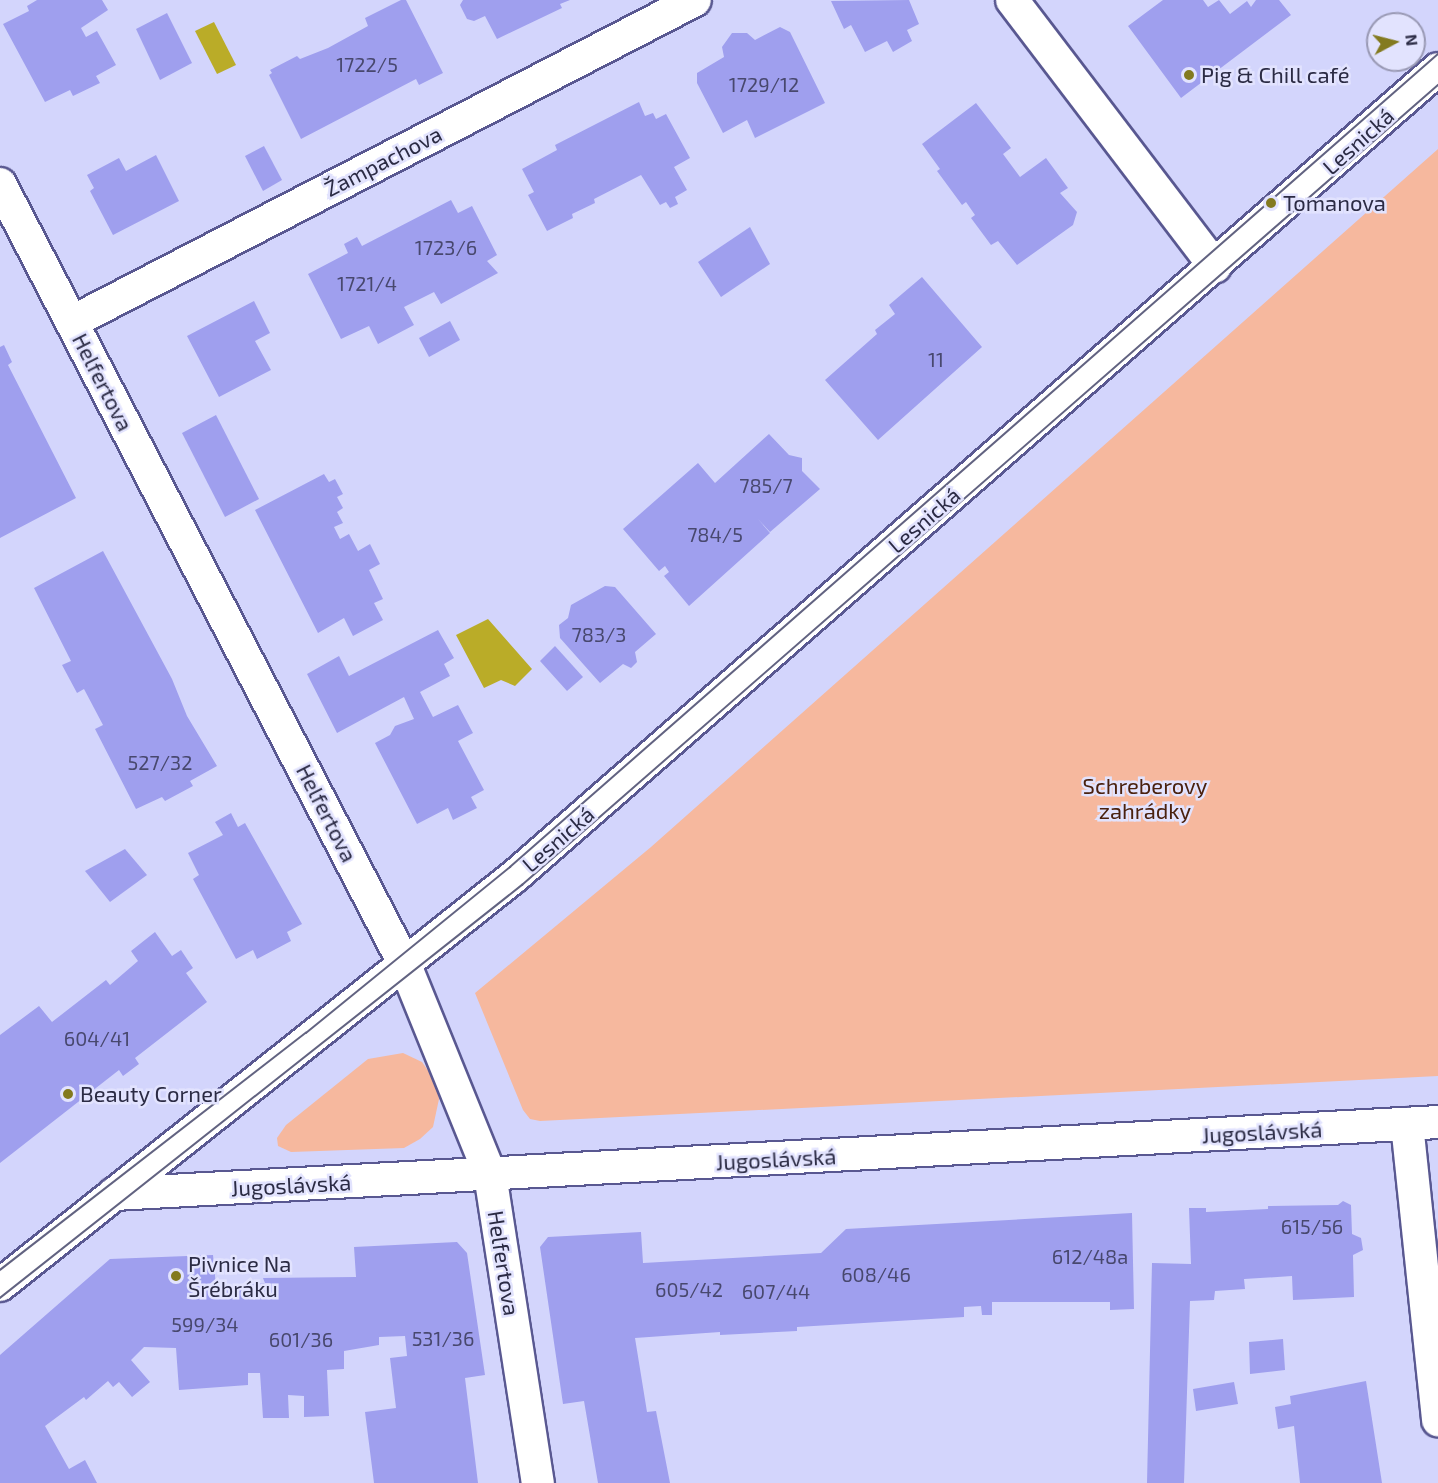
<!DOCTYPE html>
<html>
<head>
<meta charset="utf-8">
<style>
	body { margin:0 }
	#map { position:relative; width:1438px; height:1483px; overflow:hidden; background:#d3d5fc; font-family:"Exo 2",sans-serif }
	div>[style] { position:absolute }
	.green>* { inset:0; background:#f6b89e }
	.water>* { inset:0; background:#baac28 }
	.building>* { inset:0; background:#9f9fee }
	.roads { filter:drop-shadow(2px 0 #595891) drop-shadow(-2px 0 #595891) drop-shadow(0 2px #595891) drop-shadow(0 -2px #595891) }
	.street>* { height:32px; margin:-16px; padding:0 16px; transform-origin:16px; border-radius:16px; background:#fff }
	.tram>* { height:1.5px; margin:-0.75px; padding:0 0.75px; transform-origin:0.75px; border-radius:0.75px; background:#626381 }
	.dots>* { width:16px; height:16px; translate:-50% -50%; box-sizing:border-box; border:3px solid #e2e3fe; border-radius:50% }
	span { translate:-50% -50%; white-space:nowrap; text-align:center; line-height:1.15; -webkit-text-stroke:5px #e2e3fe; paint-order:stroke }
	.number-label { font-size:20px; color:#48486e }
	.number-label span { -webkit-text-stroke-width:0 }
	.poi-label { font-size:22px; color:#2b2b44 }
	.left { translate:0 -50%; text-align:left }
	.street-label { font-size:22px; color:#2b2b44 }
	.park-label { font-size:22px; color:#4a210e }
	.north { position:absolute; left:1366px; top:12px; width:60px; height:60px; box-sizing:border-box; background:#e2e3fe; border:2px solid #9999b4; border-radius:50%; rotate:83deg; font-size:16px; font-weight:700; line-height:24px; text-align:center; color:#2b2b44 }
	.north::after { content:''; display:block; margin:auto; width:21px; height:27px; background:#837a1f; clip-path:polygon(50% 0,100% 100%,50% 72%,0 100%) }
</style>
</head>
<body>
<div id="map">
	<div class="green">
		<div style="clip-path:polygon(1438px 149px,1438px 1076px,540px 1121px,530px 1119px,523px 1110px,475px 993px,651px 847px)"></div>
		<div style="clip-path:polygon(403px 1053px,422px 1062px,436px 1082px,439px 1099px,433px 1127px,420px 1139px,404px 1148px,291px 1152px,278px 1146px,277px 1138px,286px 1125px,368px 1059px)"></div>
	</div>
	<div class="water">
		<div style="clip-path:polygon(214px 22px,236px 65px,217px 74px,195px 31px)"></div>
		<div style="clip-path:polygon(488px 619px,532px 669px,515px 686px,501px 680px,484px 688px,456px 635px)"></div>
	</div>
	<div class="building">
		<div style="clip-path:polygon(37px 0,102px 0,108px 10px,81px 28px,86px 37px,97px 31px,116px 65px,96px 76px,100px 83px,73px 96px,70px 90px,45px 102px,3px 24px,29px 11px,27px 6px)"></div>
		<div style="clip-path:polygon(401px 0,406px 0,443px 73px,419px 85px,416px 79px,301px 139px,269px 75px,272px 73px,270px 70px,297px 56px,300px 59px,328px 48px,368px 26px,365px 18px)"></div>
		<div style="clip-path:polygon(463px 0,570px 0,560px 4px,562px 8px,497px 39px,485px 16px,474px 21px,467px 19px,460px 5px)"></div>
		<div style="clip-path:polygon(909px 0,919px 24px,907px 30px,912px 41px,893px 52px,887px 41px,865px 52px,851px 25px,844px 29px,831px 1px)"></div>
		<div style="clip-path:polygon(1163px 0,1203px 0,1208px 7px,1219px 0,1230px 14px,1247px 1px,1251px 7px,1256px 0,1279px 0,1291px 15px,1181px 98px,1128px 26px)"></div>
		<div style="clip-path:polygon(167px 13px,192px 63px,160px 80px,136px 29px)"></div>
		<div style="clip-path:polygon(780px 27px,790px 32px,825px 103px,755px 138px,747px 120px,723px 133px,697px 83px,697px 73px,724px 57px,722px 47px,732px 33px,747px 33px,755px 40px)"></div>
		<div style="clip-path:polygon(639px 102px,645px 116px,653px 113px,656px 119px,666px 114px,690px 158px,674px 167px,687px 190px,675px 197px,678px 204px,670px 208px,666px 202px,660px 205px,641px 175px,594px 199px,595px 203px,572px 214px,573px 218px,547px 231px,528px 195px,534px 192px,522px 169px,557px 150px,555px 145px)"></div>
		<div style="clip-path:polygon(976px 103px,1011px 148px,1003px 154px,1020px 177px,1046px 158px,1068px 188px,1060px 193px,1077px 212px,1073px 225px,1017px 265px,998px 241px,991px 245px,971px 218px,975px 215px,966px 202px,962px 205px,937px 171px,940px 169px,922px 144px)"></div>
		<div style="clip-path:polygon(264px 146px,282px 180px,263px 191px,245px 156px)"></div>
		<div style="clip-path:polygon(156px 155px,179px 201px,113px 235px,90px 191px,94px 188px,87px 175px,119px 158px,126px 171px)"></div>
		<div style="clip-path:polygon(451px 200px,458px 213px,472px 206px,497px 255px,487px 261px,498px 273px,441px 304px,434px 292px,404px 307px,414px 325px,378px 344px,369px 326px,341px 339px,308px 274px,348px 253px,344px 244px,357px 237px,362px 246px)"></div>
		<div style="clip-path:polygon(750px 227px,770px 264px,721px 297px,698px 262px)"></div>
		<div style="clip-path:polygon(922px 277px,982px 347px,878px 440px,825px 380px,877px 334px,875px 330px,895px 314px,889px 305px)"></div>
		<div style="clip-path:polygon(254px 301px,270px 333px,255px 341px,271px 370px,219px 397px,187px 336px)"></div>
		<div style="clip-path:polygon(450px 321px,460px 340px,429px 357px,419px 338px)"></div>
		<div style="clip-path:polygon(4px 345px,12px 362px,8px 365px,76px 498px,0 538px,0 347px)"></div>
		<div style="clip-path:polygon(216px 415px,259px 499px,225px 517px,182px 433px)"></div>
		<div style="clip-path:polygon(769px 434px,789px 455px,802px 458px,802px 471px,820px 489px,770px 532px,758px 519px,770px 533px,689px 606px,664px 576px,669px 572px,665px 566px,659px 571px,623px 529px,698px 463px,715px 483px)"></div>
		<div style="clip-path:polygon(324px 474px,329px 482px,335px 479px,343px 494px,337px 497px,343px 508px,337px 512px,343px 523px,334px 527px,340px 539px,349px 534px,358px 551px,370px 544px,380px 564px,369px 570px,383px 599px,374px 603px,383px 620px,353px 636px,344px 618px,318px 633px,255px 510px)"></div>
		<div style="clip-path:polygon(103px 551px,172px 679px,187px 716px,217px 766px,190px 781px,193px 786px,165px 801px,162px 797px,136px 809px,95px 729px,103px 725px,84px 689px,77px 693px,62px 665px,71px 661px,34px 588px)"></div>
		<div style="clip-path:polygon(605px 586px,615px 587px,656px 634px,635px 652px,637px 662px,631px 668px,623px 664px,600px 683px,560px 638px,559px 625px,568px 618px,571px 605px)"></div>
		<div style="clip-path:polygon(438px 630px,454px 658px,444px 664px,450px 676px,420px 692px,433px 717px,458px 705px,473px 733px,458px 741px,484px 790px,471px 797px,477px 808px,453px 820px,448px 808px,417px 824px,375px 743px,390px 735px,395px 726px,414px 719px,404px 697px,337px 733px,307px 674px,339px 656px,349px 676px)"></div>
		<div style="clip-path:polygon(555px 646px,583px 677px,567px 691px,540px 661px)"></div>
		<div style="clip-path:polygon(231px 813px,238px 827px,245px 823px,302px 924px,287px 932px,291px 941px,257px 959px,253px 950px,236px 959px,193px 879px,199px 875px,188px 853px,223px 835px,215px 822px)"></div>
		<div style="clip-path:polygon(125px 849px,147px 875px,110px 902px,85px 871px)"></div>
		<div style="clip-path:polygon(155px 932px,172px 956px,181px 950px,193px 968px,186px 973px,207px 1002px,135px 1058px,139px 1064px,123px 1076px,119px 1070px,0 1163px,0 1035px,39px 1006px,52px 1022px,106px 980px,110px 985px,138px 961px,131px 951px)"></div>
		<div style="clip-path:polygon(1343px 1201px,1351px 1205px,1352px 1234px,1361px 1238px,1363px 1250px,1353px 1255px,1354px 1297px,1293px 1300px,1292px 1276px,1244px 1279px,1245px 1289px,1215px 1291px,1214px 1300px,1190px 1301px,1184px 1483px,1147px 1483px,1152px 1263px,1191px 1264px,1189px 1208px,1206px 1208px,1206px 1212px,1268px 1209px,1268px 1206px,1338px 1205px)"></div>
		<div style="clip-path:polygon(1132px 1213px,1134px 1309px,1110px 1310px,1110px 1302px,992px 1302px,992px 1315px,982px 1315px,981px 1306px,964px 1307px,964px 1317px,797px 1327px,797px 1331px,720px 1335px,720px 1332px,635px 1338px,647px 1412px,656px 1411px,670px 1483px,598px 1483px,584px 1401px,563px 1404px,540px 1247px,548px 1237px,641px 1232px,643px 1263px,821px 1253px,846px 1229px)"></div>
		<div style="clip-path:polygon(457px 1242px,467px 1253px,485px 1375px,465px 1378px,478px 1483px,374px 1483px,365px 1412px,396px 1408px,390px 1358px,407px 1356px,405px 1336px,379px 1337px,379px 1345px,344px 1351px,344px 1369px,327px 1370px,329px 1416px,304px 1417px,304px 1396px,288px 1395px,289px 1418px,263px 1418px,260px 1373px,248px 1373px,248px 1385px,179px 1390px,176px 1348px,144px 1347px,131px 1360px,150px 1382px,132px 1397px,119px 1382px,113px 1387px,108px 1381px,86px 1400px,84px 1397px,45px 1426px,69px 1469px,85px 1460px,97px 1483px,0 1483px,0 1355px,110px 1259px,213px 1255px,216px 1286px,265px 1283px,263px 1278px,356px 1277px,354px 1247px)"></div>
		<div style="clip-path:polygon(1283px 1339px,1285px 1370px,1250px 1374px,1249px 1342px)"></div>
		<div style="clip-path:polygon(1366px 1381px,1382px 1483px,1300px 1483px,1294px 1426px,1278px 1429px,1275px 1407px,1291px 1404px,1290px 1396px)"></div>
		<div style="clip-path:polygon(1234px 1382px,1238px 1404px,1196px 1411px,1193px 1389px)"></div>
	</div>
	<div class="roads">
		<div class="street">
			<div style="left:1012px;top:0;width:335px;rotate:52.7deg"></div>
			<div style="left:0;top:184px;width:880px;rotate:62.59deg"></div>
			<div style="left:405px;top:965px;width:226px;rotate:67.9deg"></div>
			<div style="left:490px;top:1174px;width:313px;rotate:81.2deg"></div>
			<div style="left:72px;top:322px;width:701px;rotate:-27.33deg"></div>
			<div style="left:1407px;top:1124px;width:298px;rotate:84deg"></div>
			<div style="left:114px;top:1194px;width:1326px;rotate:-3.11deg"></div>
			<div style="left:0;top:1285px;width:658px;rotate:-38.46deg"></div>
			<div style="left:515px;top:876px;width:1226px;rotate:-41.16deg"></div>
		</div>
	</div>
	<div class="tram">
		<div style="left:0;top:1270px;width:387px;rotate:-37.8deg"></div>
		<div style="left:306px;top:1033px;width:263px;rotate:-39.1deg"></div>
		<div style="left:510px;top:867px;width:1234px;rotate:-41.22deg"></div>
		<div style="left:0;top:1298px;width:666px;rotate:-38.35deg"></div>
		<div style="left:522px;top:885px;width:1216px;rotate:-41.13deg"></div>
	</div>
	<div class="dots">
		<div style="left:1189px;top:75px;background:#837a1f"></div>
		<div style="left:1271px;top:203px;background:#837a1f"></div>
		<div style="left:68px;top:1094px;background:#837a1f"></div>
		<div style="left:176px;top:1276px;background:#837a1f"></div>
	</div>
	<div class="number-label">
		<span style="left:367px;top:64px">1722/5</span>
		<span style="left:764px;top:84px">1729/12</span>
		<span style="left:446px;top:247px">1723/6</span>
		<span style="left:367px;top:283px">1721/4</span>
		<span style="left:936px;top:359px">11</span>
		<span style="left:766px;top:485px">785/7</span>
		<span style="left:715px;top:534px">784/5</span>
		<span style="left:599px;top:634px">783/3</span>
		<span style="left:160px;top:762px">527/32</span>
		<span style="left:97px;top:1038px">604/41</span>
		<span style="left:1312px;top:1226px">615/56</span>
		<span style="left:1090px;top:1256px">612/48a</span>
		<span style="left:876px;top:1274px">608/46</span>
		<span style="left:689px;top:1289px">605/42</span>
		<span style="left:776px;top:1291px">607/44</span>
		<span style="left:205px;top:1324px">599/34</span>
		<span style="left:443px;top:1338px">531/36</span>
		<span style="left:301px;top:1339px">601/36</span>
	</div>
	<div class="poi-label">
		<span class="left" style="left:1201px;top:75px">Pig &amp; Chill café</span>
		<span class="left" style="left:1283px;top:203px">Tomanova</span>
		<span class="left" style="left:80px;top:1094px">Beauty Corner</span>
		<span class="left" style="left:188px;top:1276px">Pivnice Na<br>Šrébráku</span>
	</div>
	<div class="street-label">
		<span style="left:1358px;top:141px;rotate:-42deg">Lesnická</span>
		<span style="left:383px;top:161px;rotate:-27deg">Žampachova</span>
		<span style="left:103px;top:382px;rotate:63deg">Helfertova</span>
		<span style="left:924px;top:520px;rotate:-41deg">Lesnická</span>
		<span style="left:327px;top:813px;rotate:63deg">Helfertova</span>
		<span style="left:558px;top:839px;rotate:-41deg">Lesnická</span>
		<span style="left:1262px;top:1132px;rotate:-3deg">Jugoslávská</span>
		<span style="left:776px;top:1159px;rotate:-3deg">Jugoslávská</span>
		<span style="left:291px;top:1185px;rotate:-3deg">Jugoslávská</span>
		<span style="left:504px;top:1263px;rotate:81deg">Helfertova</span>
	</div>
	<div class="park-label">
		<span style="left:1145px;top:798px">Schreberovy<br>zahrádky</span>
	</div>
	<div class="north">N</div>
</div>
</body>
</html>
